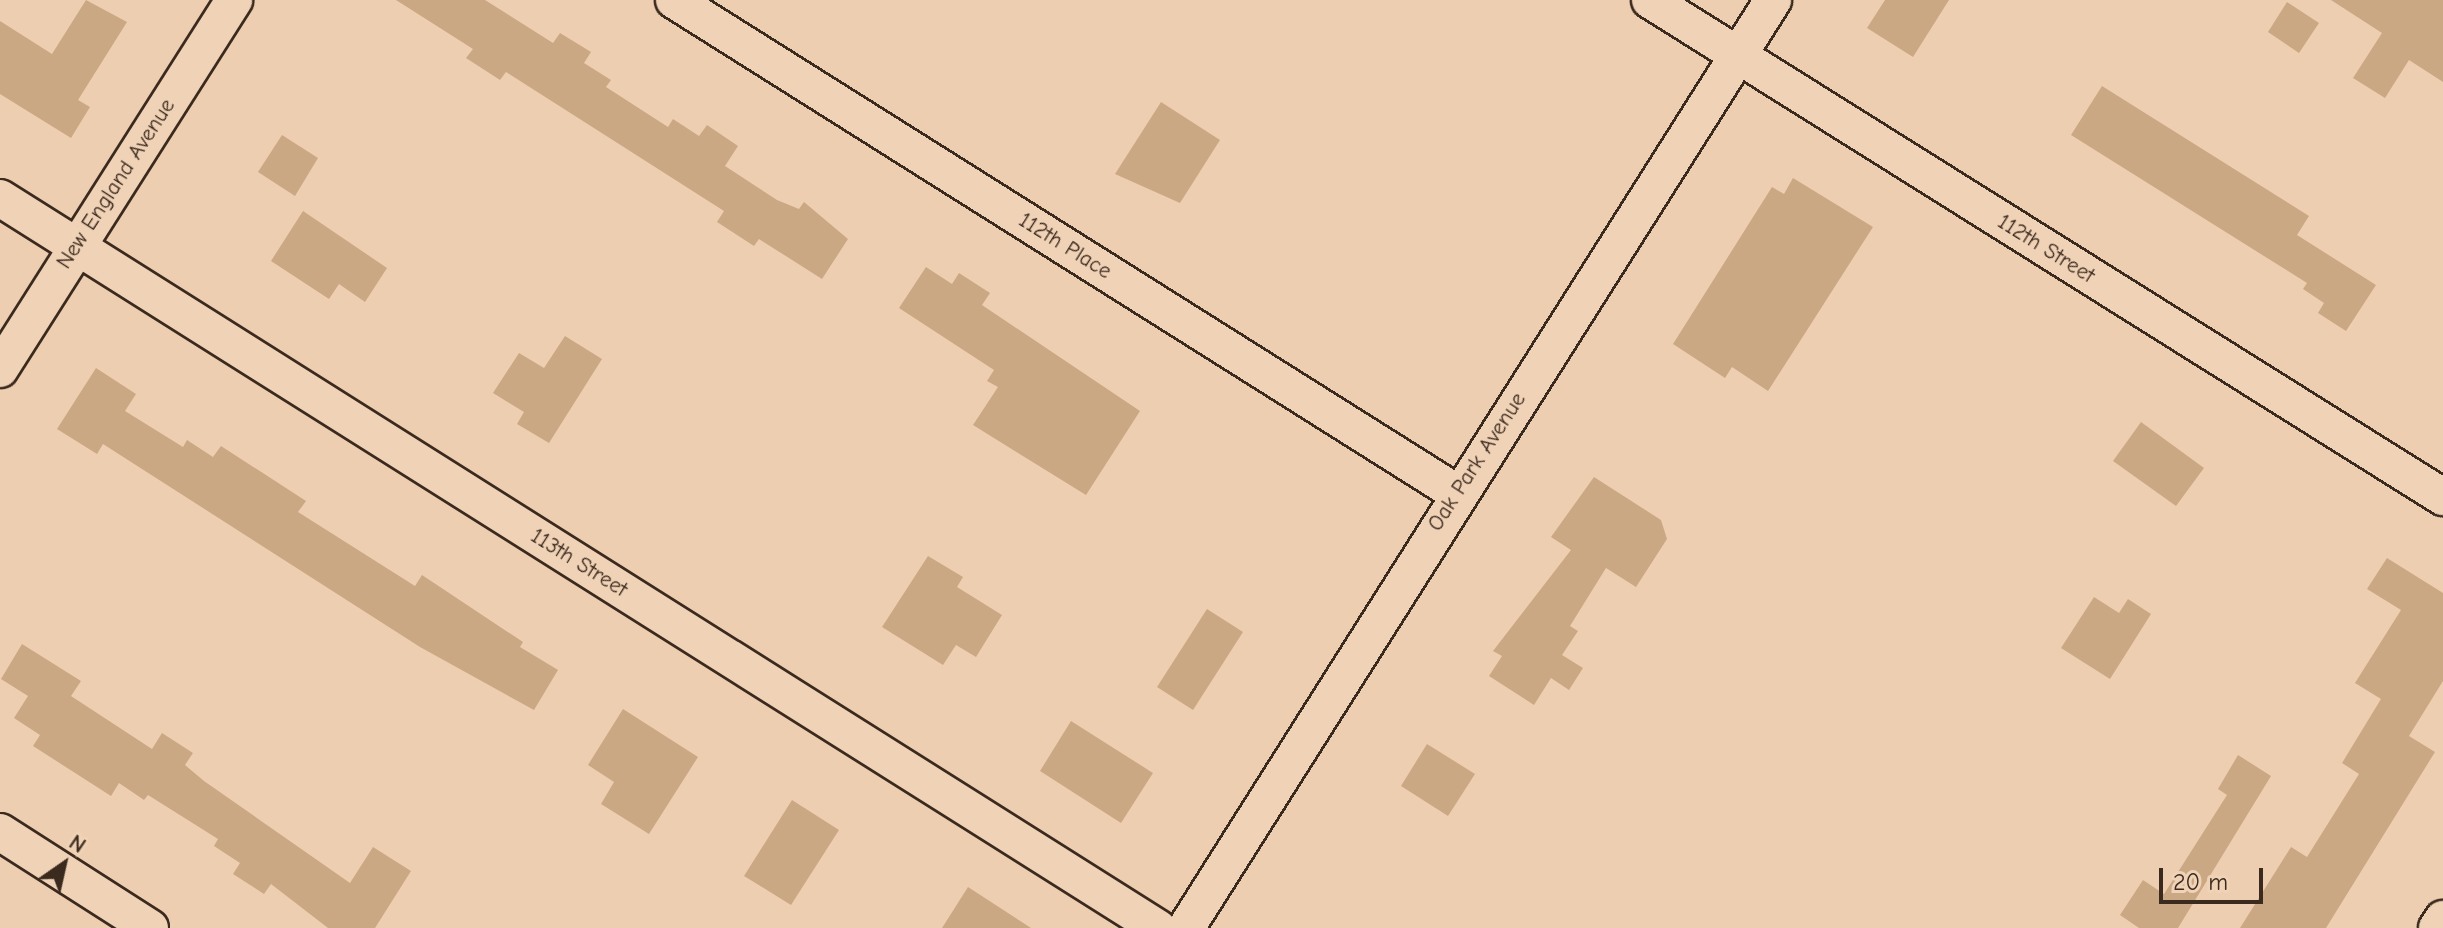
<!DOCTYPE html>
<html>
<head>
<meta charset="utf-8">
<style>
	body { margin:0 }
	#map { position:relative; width:2443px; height:928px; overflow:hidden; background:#eeceb0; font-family:"Comic Neue",sans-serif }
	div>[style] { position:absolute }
	.building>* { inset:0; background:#cba884 }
	.roads { filter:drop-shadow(2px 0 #3b2a1e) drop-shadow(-2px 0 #3b2a1e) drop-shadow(0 2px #3b2a1e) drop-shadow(0 -2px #3b2a1e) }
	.street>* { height:36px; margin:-18px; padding:0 18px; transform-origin:18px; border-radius:18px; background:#f0d2b6 }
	span { translate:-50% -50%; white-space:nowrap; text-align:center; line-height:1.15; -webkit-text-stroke:6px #f0d2b6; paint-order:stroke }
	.street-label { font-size:22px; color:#3b2a1e }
	.north { position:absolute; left:24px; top:824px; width:80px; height:80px; -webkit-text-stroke:6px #f0d2b6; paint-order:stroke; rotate:34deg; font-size:22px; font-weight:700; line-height:32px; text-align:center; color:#3b2a1e }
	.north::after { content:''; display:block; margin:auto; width:28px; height:36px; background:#3b2a1e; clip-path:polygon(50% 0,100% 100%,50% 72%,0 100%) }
	.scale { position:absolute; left:2159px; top:868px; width:104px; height:36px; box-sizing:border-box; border:4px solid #3b2a1e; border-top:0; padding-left:10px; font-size:24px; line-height:28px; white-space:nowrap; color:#3b2a1e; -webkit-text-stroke:6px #f0d2b6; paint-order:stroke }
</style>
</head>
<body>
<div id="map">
	<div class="building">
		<div style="clip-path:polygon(86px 0,127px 22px,78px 100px,90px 107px,71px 138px,0 94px,0 21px,52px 54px)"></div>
		<div style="clip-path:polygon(396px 0,485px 0,553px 43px,560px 33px,591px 52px,584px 63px,611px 80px,606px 87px,668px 127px,673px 119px,699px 136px,707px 125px,738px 146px,725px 166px,777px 200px,799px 209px,804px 202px,848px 239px,822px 279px,759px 239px,754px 246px,717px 222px,724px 211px,506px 72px,500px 80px,466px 58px,473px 49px)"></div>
		<div style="clip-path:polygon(1885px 0,1949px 0,1913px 57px,1867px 28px)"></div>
		<div style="clip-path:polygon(2331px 0,2443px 0,2443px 82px,2409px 60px,2385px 98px,2353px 78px,2382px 33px)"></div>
		<div style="clip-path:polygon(2287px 2px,2319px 23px,2299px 53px,2268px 32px)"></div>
		<div style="clip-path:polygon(2102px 86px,2309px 216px,2297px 235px,2376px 285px,2346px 331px,2318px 313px,2324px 303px,2303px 289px,2307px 283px,2071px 135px)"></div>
		<div style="clip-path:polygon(1161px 102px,1220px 140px,1180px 203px,1115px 174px)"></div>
		<div style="clip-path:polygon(282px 135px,318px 158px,295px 196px,258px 172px)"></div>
		<div style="clip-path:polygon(1793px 178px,1873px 227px,1768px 391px,1732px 367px,1725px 378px,1673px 344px,1772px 187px,1784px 194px)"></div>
		<div style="clip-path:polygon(303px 211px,387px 268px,365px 302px,339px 284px,329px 299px,271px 261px)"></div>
		<div style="clip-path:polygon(926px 267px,952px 284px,959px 273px,990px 293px,982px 305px,1140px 411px,1086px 495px,973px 425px,998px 387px,987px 381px,994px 370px,899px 308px)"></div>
		<div style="clip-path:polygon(565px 336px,602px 359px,549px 443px,517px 424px,524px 412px,493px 393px,519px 353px,544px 368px)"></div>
		<div style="clip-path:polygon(96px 368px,136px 394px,125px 411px,183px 447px,187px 440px,213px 457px,221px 446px,306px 501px,298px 512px,415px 586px,422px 575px,523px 642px,520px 647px,558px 670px,534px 710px,420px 647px,103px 444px,97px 454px,57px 429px)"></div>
		<div style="clip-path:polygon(2141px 422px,2204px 468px,2176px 506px,2113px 461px)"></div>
		<div style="clip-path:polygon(1594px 477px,1661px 520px,1667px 539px,1636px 587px,1606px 568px,1570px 626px,1578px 631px,1562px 655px,1583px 668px,1569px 690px,1551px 678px,1534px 705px,1489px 676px,1502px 656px,1493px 651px,1571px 550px,1551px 537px)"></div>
		<div style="clip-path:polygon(928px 556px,963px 577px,957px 587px,1002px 615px,976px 657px,956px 645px,943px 665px,882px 627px)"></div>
		<div style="clip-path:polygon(2387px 558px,2443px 593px,2443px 681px,2409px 736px,2435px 752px,2326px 928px,2240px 928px,2291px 847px,2307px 857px,2359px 774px,2342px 763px,2381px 699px,2355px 683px,2401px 610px,2367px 589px)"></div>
		<div style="clip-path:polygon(2094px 597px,2119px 613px,2128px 599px,2151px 614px,2110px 679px,2061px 648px)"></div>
		<div style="clip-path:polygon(1207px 609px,1243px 632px,1193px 710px,1157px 687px)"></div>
		<div style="clip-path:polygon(22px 644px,81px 681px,71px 696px,152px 749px,162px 733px,193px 753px,185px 765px,204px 781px,350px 883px,373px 847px,411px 871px,375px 928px,328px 928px,271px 884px,264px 894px,233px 874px,240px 863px,214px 846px,218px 839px,148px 795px,144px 800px,119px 783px,111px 796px,33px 746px,40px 735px,14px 718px,28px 696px,1px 679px)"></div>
		<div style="clip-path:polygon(623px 709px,698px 757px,649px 834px,601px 804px,614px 782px,588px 765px)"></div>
		<div style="clip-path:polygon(1071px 721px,1153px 773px,1121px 823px,1040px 771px)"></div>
		<div style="clip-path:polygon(1427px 744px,1475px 774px,1448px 816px,1401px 786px)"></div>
		<div style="clip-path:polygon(2238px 755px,2271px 776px,2178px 928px,2139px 928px,2120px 915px,2143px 880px,2164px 894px,2227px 795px,2218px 789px)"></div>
		<div style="clip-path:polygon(792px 800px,839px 830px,791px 905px,744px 876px)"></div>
		<div style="clip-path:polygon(968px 887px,1031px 928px,942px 928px)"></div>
	</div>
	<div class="roads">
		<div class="street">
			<div style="left:674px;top:0;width:925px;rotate:32.2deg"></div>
			<div style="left:1650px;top:0;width:936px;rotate:32.08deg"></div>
			<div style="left:0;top:198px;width:1369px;rotate:32.23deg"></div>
			<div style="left:0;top:369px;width:437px;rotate:-57.6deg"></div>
			<div style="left:0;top:832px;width:178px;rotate:32.6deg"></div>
			<div style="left:1186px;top:928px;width:1098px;rotate:-57.68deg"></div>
			<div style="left:2437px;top:928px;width:11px;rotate:-56deg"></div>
		</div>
	</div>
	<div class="street-label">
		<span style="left:116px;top:184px;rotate:-57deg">New England Avenue</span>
		<span style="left:1065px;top:246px;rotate:32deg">112th Place</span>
		<span style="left:2046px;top:249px;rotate:32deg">112th Street</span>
		<span style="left:1477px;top:462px;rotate:-57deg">Oak Park Avenue</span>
		<span style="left:579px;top:563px;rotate:32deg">113th Street</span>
	</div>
	<div class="north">N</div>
	<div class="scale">20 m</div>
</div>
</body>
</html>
